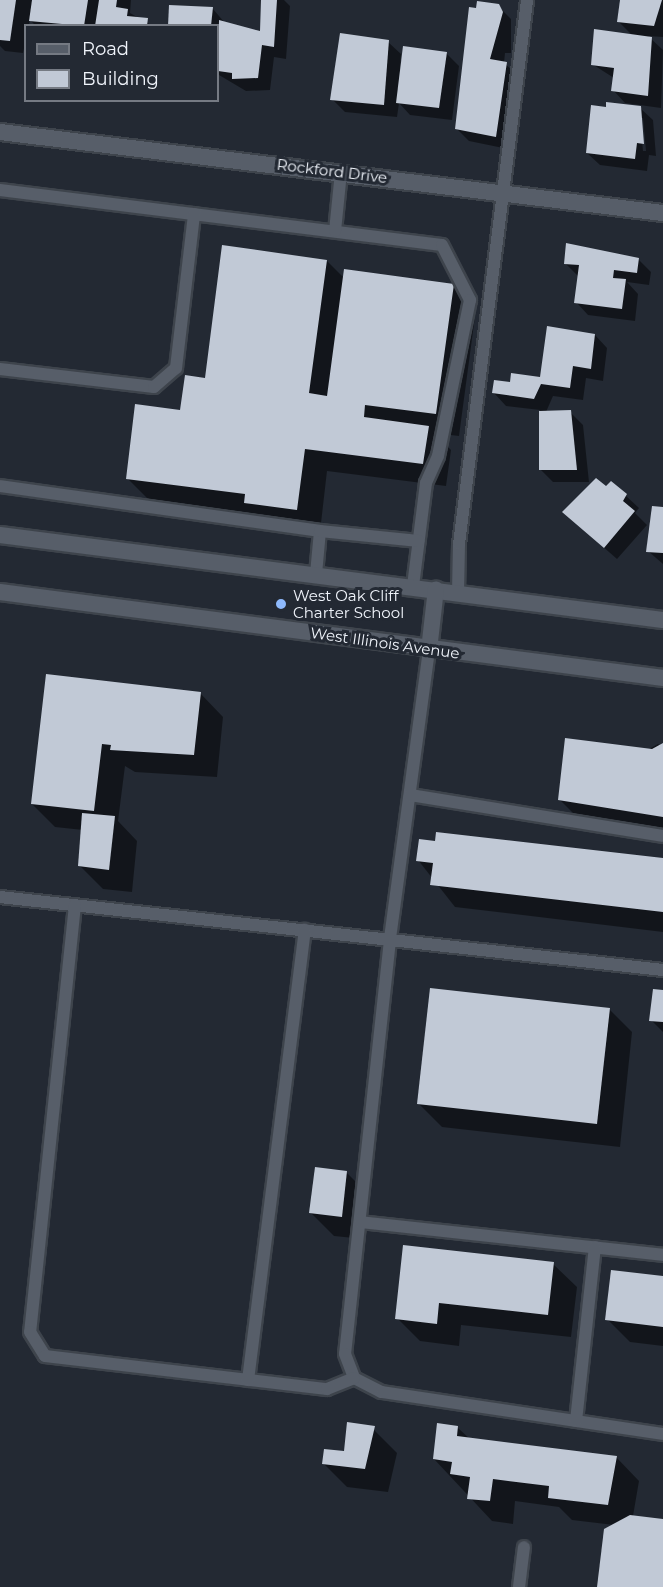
<!DOCTYPE html>
<html>
<head>
<meta charset="utf-8">
<style>
	body { margin:0 }
	#map { position:relative; width:663px; height:1587px; overflow:hidden; background:#232933; font-family:Montserrat,sans-serif }
	div>[style] { position:absolute }
	.shadow>* { inset:0; background:#0007 }
	.building>* { inset:0; background:#c1c9d6 }
	.roads { filter:drop-shadow(2px 0 #3e444c) drop-shadow(-2px 0 #3e444c) drop-shadow(0 2px #3e444c) drop-shadow(0 -2px #3e444c) }
	.service>* { height:12px; margin:-6px; padding:0 6px; transform-origin:6px; border-radius:6px; background:#575e69 }
	.minor>* { height:16px; margin:-8px; padding:0 8px; transform-origin:8px; border-radius:8px; background:#575e69 }
	.secondary>* { height:16px; margin:-8px; padding:0 8px; transform-origin:8px; border-radius:8px; background:#575e69 }
	.dots>* { width:16px; height:16px; translate:-50% -50%; box-sizing:border-box; border:3px solid #232933; border-radius:50% }
	span { translate:-50% -50%; white-space:nowrap; text-align:center; line-height:1.15; -webkit-text-stroke:6px #232933; paint-order:stroke }
	.street-label { font-size:15px; color:#f0f4fb }
	.poi-label { font-size:15px; color:#f0f4fb }
	.left { translate:0 -50%; text-align:left }
	.legend { position:absolute; left:24px; top:24px; width:195px; height:78px; box-sizing:border-box; background:#232933; border:2px solid #757a83; margin:0; padding:8px 10px; list-style:none; font-size:18px; color:#f0f4fb }
	.legend li { display:flex; align-items:center; gap:12px; height:30px }
	.legend b { width:30px; border:2px solid #757a83 }
</style>
</head>
<body>
<div id="map">
	<div class="shadow">
		<div style="clip-path:polygon(0 0,131px 0,130px 13px,153px 26px,36px 26px,30px 20px,23px 53px,5px 51px,0 46px)"></div>
		<div style="clip-path:polygon(263px 0,284px 0,290px 6px,286px 59px,274px 57px,270px 90px,246px 91px,219px 75px,218px 79px,218px 26px,169px 26px,213px 9px,225px 23px,261px 33px)"></div>
		<div style="clip-path:polygon(621px 0,663px 0,663px 37px,648px 36px,663px 50px,661px 108px,625px 103px,613px 90px,614px 78px,592px 64px,633px 36px,618px 21px)"></div>
		<div style="clip-path:polygon(498px 6px,511px 19px,511px 53px,505px 53px,504px 63px,519px 76px,508px 149px,469px 141px,457px 129px)"></div>
		<div style="clip-path:polygon(388px 42px,401px 54px,398px 98px,446px 53px,459px 66px,452px 120px,410px 115px,399px 103px,397px 117px,345px 112px,332px 99px)"></div>
		<div style="clip-path:polygon(evenodd,593px 107px,640px 108px,653px 120px,656px 156px,649px 155px,647px 171px,600px 165px,587px 153px,593px 107px,640px 118px,643px 118px,646px 151px,643px 151px,640px 118px)"></div>
		<div style="clip-path:polygon(638px 259px,651px 272px,649px 285px,627px 282px,638px 294px,635px 321px,588px 315px,576px 302px,579px 277px,565px 263px)"></div>
		<div style="clip-path:polygon(327px 261px,344px 278px,453px 286px,476px 309px,459px 436px,434px 433px,451px 450px,446px 486px,327px 471px,320px 532px,269px 525px,259px 515px,150px 501px,127px 478px,206px 379px)"></div>
		<div style="clip-path:polygon(595px 335px,607px 348px,603px 381px,586px 378px,583px 400px,553px 396px,546px 412px,570px 412px,583px 425px,589px 482px,553px 482px,540px 469px,540px 410px,506px 406px,494px 393px,541px 379px)"></div>
		<div style="clip-path:polygon(612px 483px,639px 508px,635px 513px,647px 525px,617px 559px,577px 524px)"></div>
		<div style="clip-path:polygon(663px 508px,663px 564px,648px 551px)"></div>
		<div style="clip-path:polygon(47px 676px,200px 693px,223px 717px,217px 777px,135px 772px,125px 766px,118px 821px,137px 841px,132px 892px,103px 889px,80px 866px,83px 830px,55px 827px,32px 804px)"></div>
		<div style="clip-path:polygon(658px 744px,663px 747px,663px 835px,583px 823px,560px 800px)"></div>
		<div style="clip-path:polygon(418px 860px,663px 860px,663px 932px,455px 907px)"></div>
		<div style="clip-path:polygon(663px 992px,663px 1032px,651px 1020px)"></div>
		<div style="clip-path:polygon(609px 1009px,632px 1032px,620px 1147px,442px 1127px,418px 1103px)"></div>
		<div style="clip-path:polygon(346px 1172px,369px 1195px,364px 1239px,334px 1236px,311px 1213px)"></div>
		<div style="clip-path:polygon(405px 1247px,553px 1264px,577px 1287px,571px 1337px,461px 1325px,459px 1346px,420px 1341px,397px 1318px)"></div>
		<div style="clip-path:polygon(663px 1278px,663px 1346px,630px 1342px,607px 1319px)"></div>
		<div style="clip-path:polygon(458px 1428px,470px 1439px,616px 1457px,639px 1481px,633px 1516px,663px 1520px,663px 1587px,598px 1587px,614px 1525px,572px 1520px,559px 1507px,515px 1501px,513px 1524px,492px 1521px,434px 1459px)"></div>
		<div style="clip-path:polygon(374px 1430px,397px 1453px,388px 1492px,347px 1487px,324px 1464px)"></div>
	</div>
	<div class="building">
		<div style="clip-path:polygon(0 0,16px 0,10px 41px,0 40px)"></div>
		<div style="clip-path:polygon(32px 0,88px 0,84px 26px,29px 21px)"></div>
		<div style="clip-path:polygon(99px 0,117px 0,116px 7px,128px 9px,127px 16px,148px 18px,147px 26px,95px 26px)"></div>
		<div style="clip-path:polygon(261px 0,277px 0,274px 47px,262px 45px,258px 78px,232px 79px,232px 73px,218px 71px,219px 20px,260px 31px)"></div>
		<div style="clip-path:polygon(620px 0,662px 0,654px 26px,617px 22px)"></div>
		<div style="clip-path:polygon(477px 1px,499px 4px,503px 12px,490px 59px,507px 62px,496px 137px,455px 129px,469px 7px,476px 8px)"></div>
		<div style="clip-path:polygon(169px 5px,213px 7px,211px 26px,168px 26px)"></div>
		<div style="clip-path:polygon(594px 29px,652px 37px,648px 96px,611px 91px,614px 68px,591px 65px)"></div>
		<div style="clip-path:polygon(340px 33px,389px 40px,384px 105px,330px 100px)"></div>
		<div style="clip-path:polygon(403px 46px,447px 52px,439px 108px,396px 103px)"></div>
		<div style="clip-path:polygon(606px 102px,641px 106px,644px 144px,637px 143px,635px 159px,586px 153px,591px 105px,606px 107px)"></div>
		<div style="clip-path:polygon(566px 243px,639px 258px,637px 273px,614px 270px,613px 278px,626px 279px,622px 309px,574px 303px,579px 265px,564px 264px)"></div>
		<div style="clip-path:polygon(222px 245px,327px 260px,309px 393px,327px 396px,344px 269px,454px 284px,436px 414px,365px 405px,364px 417px,429px 426px,423px 464px,305px 449px,297px 510px,244px 503px,245px 494px,126px 479px,135px 404px,180px 410px,185px 375px,205px 378px)"></div>
		<div style="clip-path:polygon(547px 326px,595px 334px,591px 369px,573px 366px,570px 388px,541px 384px,534px 399px,492px 393px,494px 380px,510px 382px,511px 373px,540px 377px)"></div>
		<div style="clip-path:polygon(571px 410px,577px 470px,539px 470px,539px 411px)"></div>
		<div style="clip-path:polygon(596px 478px,606px 486px,611px 481px,627px 494px,623px 501px,635px 511px,604px 548px,562px 512px)"></div>
		<div style="clip-path:polygon(652px 506px,663px 507px,663px 553px,646px 552px)"></div>
		<div style="clip-path:polygon(46px 674px,201px 692px,194px 755px,110px 750px,111px 745px,102px 744px,94px 811px,31px 804px)"></div>
		<div style="clip-path:polygon(565px 738px,652px 749px,663px 743px,663px 817px,558px 800px)"></div>
		<div style="clip-path:polygon(82px 813px,115px 816px,109px 870px,78px 866px)"></div>
		<div style="clip-path:polygon(436px 832px,663px 858px,663px 912px,430px 885px,433px 863px,416px 861px,419px 839px,435px 841px)"></div>
		<div style="clip-path:polygon(430px 988px,610px 1008px,597px 1124px,417px 1104px)"></div>
		<div style="clip-path:polygon(653px 989px,663px 990px,663px 1022px,649px 1021px)"></div>
		<div style="clip-path:polygon(315px 1167px,347px 1171px,342px 1217px,309px 1213px)"></div>
		<div style="clip-path:polygon(403px 1245px,554px 1262px,548px 1315px,439px 1303px,437px 1324px,395px 1319px)"></div>
		<div style="clip-path:polygon(611px 1270px,663px 1276px,663px 1327px,605px 1320px)"></div>
		<div style="clip-path:polygon(347px 1422px,375px 1426px,365px 1469px,322px 1464px,324px 1449px,344px 1451px)"></div>
		<div style="clip-path:polygon(437px 1423px,458px 1426px,457px 1436px,617px 1456px,608px 1505px,548px 1498px,549px 1486px,493px 1479px,490px 1501px,467px 1499px,470px 1477px,450px 1474px,452px 1462px,433px 1459px)"></div>
		<div style="clip-path:polygon(630px 1515px,663px 1519px,663px 1587px,597px 1587px,604px 1529px)"></div>
	</div>
	<div class="roads">
		<div class="service">
			<div style="left:0;top:190px;width:445px;rotate:7.1deg"></div>
			<div style="left:442px;top:245px;width:62px;rotate:63deg"></div>
			<div style="left:470px;top:300px;width:159px;rotate:101.6deg"></div>
			<div style="left:438px;top:456px;width:30px;rotate:114deg"></div>
			<div style="left:426px;top:483px;width:104px;rotate:97.2deg"></div>
			<div style="left:335px;top:231px;width:59px;rotate:-84.2deg"></div>
			<div style="left:0;top:369px;width:155px;rotate:6.7deg"></div>
			<div style="left:154px;top:387px;width:29px;rotate:-41deg"></div>
			<div style="left:176px;top:368px;width:155px;rotate:-83.3deg"></div>
			<div style="left:0;top:486px;width:323px;rotate:8deg"></div>
			<div style="left:320px;top:531px;width:43px;rotate:95.3deg"></div>
			<div style="left:320px;top:531px;width:99px;rotate:5.8deg"></div>
			<div style="left:458px;top:592px;width:48px;rotate:-88.8deg"></div>
			<div style="left:459px;top:544px;width:548px;rotate:-82.87deg"></div>
			<div style="left:429px;top:650px;width:293px;rotate:97.7deg"></div>
			<div style="left:390px;top:940px;width:416px;rotate:96.2deg"></div>
			<div style="left:345px;top:1354px;width:26px;rotate:69deg"></div>
			<div style="left:354px;top:1378px;width:31px;rotate:27deg"></div>
			<div style="left:382px;top:1392px;width:284px;rotate:8.5deg"></div>
			<div style="left:410px;top:795px;width:256px;rotate:9.2deg"></div>
			<div style="left:0;top:897px;width:667px;rotate:6.28deg"></div>
			<div style="left:75px;top:905px;width:429px;rotate:96deg"></div>
			<div style="left:30px;top:1332px;width:28px;rotate:58deg"></div>
			<div style="left:45px;top:1356px;width:284px;rotate:6.7deg"></div>
			<div style="left:327px;top:1389px;width:29px;rotate:-22deg"></div>
			<div style="left:360px;top:1222px;width:305px;rotate:6.2deg"></div>
			<div style="left:248px;top:1380px;width:454px;rotate:-82.8deg"></div>
			<div style="left:576px;top:1421px;width:175px;rotate:-83.8deg"></div>
			<div style="left:519px;top:1587px;width:40px;rotate:-82.9deg"></div>
		</div>
		<div class="minor">
			<div style="left:0;top:132px;width:668px;rotate:6.97deg"></div>
		</div>
		<div class="secondary">
			<div style="left:0;top:535px;width:668px;rotate:7.31deg"></div>
			<div style="left:0;top:592px;width:669px;rotate:7.39deg"></div>
			<div style="left:429px;top:650px;width:61px;rotate:-83.5deg"></div>
		</div>
	</div>
	<div class="dots">
		<div style="left:281px;top:604px;background:#8eb9fc"></div>
	</div>
	<div class="street-label">
		<span style="left:332px;top:171px;rotate:7deg">Rockford Drive</span>
		<span style="left:385px;top:643px;rotate:8deg">West Illinois Avenue</span>
	</div>
	<div class="poi-label">
		<span class="left" style="left:293px;top:604px">West Oak Cliff<br>Charter School</span>
	</div>
	<ul class="legend">
	<li><b style="height:8px;background:#575e69"></b>Road</li>
	<li><b style="height:16px;background:#c1c9d6"></b>Building</li>
	</ul>
</div>
</body>
</html>
